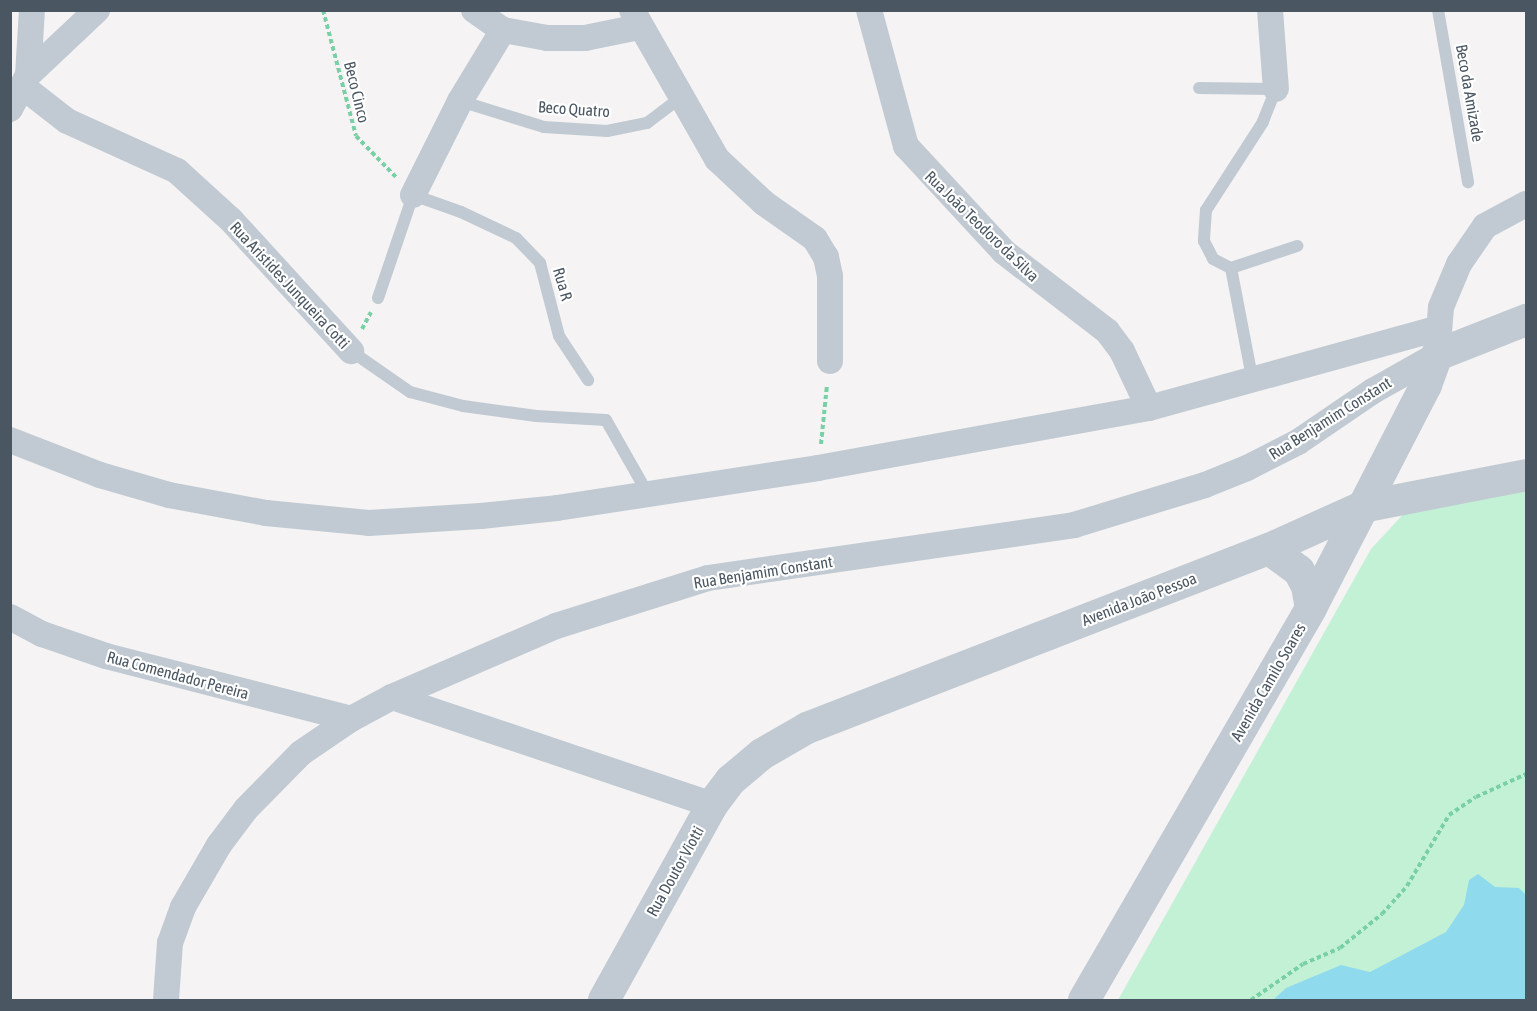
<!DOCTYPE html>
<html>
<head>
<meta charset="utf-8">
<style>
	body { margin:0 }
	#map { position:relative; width:1537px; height:1011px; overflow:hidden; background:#f5f3f3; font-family:"Asap Condensed",sans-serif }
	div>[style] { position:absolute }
	.green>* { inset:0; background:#c3f1d5 }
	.water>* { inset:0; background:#90daee }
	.path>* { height:4px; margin-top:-2px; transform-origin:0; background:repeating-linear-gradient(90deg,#7ad0a6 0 4.5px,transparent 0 7.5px) }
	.service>* { height:12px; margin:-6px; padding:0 6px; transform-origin:6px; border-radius:6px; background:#c1cad2 }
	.minor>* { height:26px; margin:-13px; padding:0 13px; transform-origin:13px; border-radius:13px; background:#c1cad2 }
	.tertiary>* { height:32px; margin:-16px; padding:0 16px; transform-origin:16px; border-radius:16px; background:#c1cad2 }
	span { translate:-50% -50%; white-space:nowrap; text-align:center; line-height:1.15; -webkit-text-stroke:4.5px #fff; paint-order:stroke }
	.street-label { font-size:16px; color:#4a5661 }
	.frame { position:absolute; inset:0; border:12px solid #4a5661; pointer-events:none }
</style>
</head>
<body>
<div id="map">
	<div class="green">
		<div style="clip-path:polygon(1526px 490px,1526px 1000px,1118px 1000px,1371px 549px,1409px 508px)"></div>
	</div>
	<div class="water">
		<div style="clip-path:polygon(1478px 874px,1495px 887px,1519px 888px,1526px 895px,1526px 1000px,1273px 1000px,1286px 988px,1341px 965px,1370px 972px,1446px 932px,1464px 905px,1469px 880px)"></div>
	</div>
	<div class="path">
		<div style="left:323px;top:10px;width:130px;rotate:75.3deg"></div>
		<div style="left:356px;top:136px;width:57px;rotate:45.7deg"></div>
		<div style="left:362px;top:329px;width:19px;rotate:-62deg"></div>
		<div style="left:821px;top:444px;width:59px;rotate:-84.2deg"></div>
		<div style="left:1251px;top:1000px;width:63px;rotate:-34.7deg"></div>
		<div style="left:1303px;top:964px;width:40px;rotate:-23.4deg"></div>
		<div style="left:1340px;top:948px;width:54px;rotate:-39deg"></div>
		<div style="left:1382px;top:914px;width:38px;rotate:-48deg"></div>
		<div style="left:1407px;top:886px;width:82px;rotate:-59.4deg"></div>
		<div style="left:1449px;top:815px;width:32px;rotate:-34deg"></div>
		<div style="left:1476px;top:797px;width:55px;rotate:-24.7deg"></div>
	</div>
	<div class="service">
		<div style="left:1438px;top:10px;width:175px;rotate:80.1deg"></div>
		<div style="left:1199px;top:88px;width:77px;rotate:0.7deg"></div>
		<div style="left:1276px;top:89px;width:35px;rotate:112deg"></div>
		<div style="left:1263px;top:122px;width:105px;rotate:122.9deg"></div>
		<div style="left:1206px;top:210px;width:31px;rotate:94deg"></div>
		<div style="left:1204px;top:241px;width:20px;rotate:63deg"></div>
		<div style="left:1213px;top:259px;width:20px;rotate:27deg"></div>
		<div style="left:1231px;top:268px;width:111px;rotate:79.1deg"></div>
		<div style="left:460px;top:101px;width:88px;rotate:17.2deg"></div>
		<div style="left:544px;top:127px;width:63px;rotate:3.6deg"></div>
		<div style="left:607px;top:131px;width:41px;rotate:-11.3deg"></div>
		<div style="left:647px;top:123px;width:41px;rotate:-37.1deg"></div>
		<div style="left:1231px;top:268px;width:70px;rotate:-18.4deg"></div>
		<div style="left:378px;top:298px;width:109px;rotate:-71.2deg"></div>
		<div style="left:413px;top:195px;width:51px;rotate:19.5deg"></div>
		<div style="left:461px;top:212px;width:61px;rotate:25.3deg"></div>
		<div style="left:516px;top:238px;width:35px;rotate:46deg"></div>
		<div style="left:540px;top:263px;width:75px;rotate:75.4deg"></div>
		<div style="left:559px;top:336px;width:53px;rotate:56.6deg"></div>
		<div style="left:351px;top:351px;width:72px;rotate:34.8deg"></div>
		<div style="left:410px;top:392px;width:55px;rotate:14.8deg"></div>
		<div style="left:463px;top:406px;width:74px;rotate:7.8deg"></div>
		<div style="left:536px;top:416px;width:70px;rotate:3.3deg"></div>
		<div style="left:606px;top:420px;width:85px;rotate:60.4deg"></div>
	</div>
	<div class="minor">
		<div style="left:474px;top:10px;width:35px;rotate:35deg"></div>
		<div style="left:503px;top:30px;width:45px;rotate:10.3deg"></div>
		<div style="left:547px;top:38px;width:38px"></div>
		<div style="left:585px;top:38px;width:55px;rotate:-11.5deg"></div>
		<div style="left:632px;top:10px;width:172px;rotate:60.3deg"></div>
		<div style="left:717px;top:159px;width:64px;rotate:43.1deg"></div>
		<div style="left:764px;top:203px;width:62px;rotate:35.2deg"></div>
		<div style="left:815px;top:239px;width:21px;rotate:59deg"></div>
		<div style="left:826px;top:257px;width:19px;rotate:78deg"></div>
		<div style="left:830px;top:276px;width:85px;rotate:90deg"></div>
		<div style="left:869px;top:10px;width:141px;rotate:74.8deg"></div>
		<div style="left:906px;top:146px;width:144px;rotate:47.2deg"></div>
		<div style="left:1004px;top:252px;width:130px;rotate:37.5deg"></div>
		<div style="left:1107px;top:331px;width:25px;rotate:53deg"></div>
		<div style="left:1122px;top:351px;width:63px;rotate:64.7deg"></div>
		<div style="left:1270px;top:10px;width:79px;rotate:85.7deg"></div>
		<div style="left:28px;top:75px;width:95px;rotate:-43.3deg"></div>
		<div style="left:22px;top:86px;width:57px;rotate:37.9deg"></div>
		<div style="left:67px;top:121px;width:121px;rotate:24.4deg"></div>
		<div style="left:177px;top:171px;width:73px;rotate:42.2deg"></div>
		<div style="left:231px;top:220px;width:178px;rotate:47.5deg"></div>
		<div style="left:10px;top:109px;width:38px;rotate:-62deg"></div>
		<div style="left:28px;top:75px;width:65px;rotate:-86.5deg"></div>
		<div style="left:413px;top:195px;width:105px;rotate:-63.4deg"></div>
		<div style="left:460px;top:101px;width:83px;rotate:-58.8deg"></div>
		<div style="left:10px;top:440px;width:97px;rotate:21.3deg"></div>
		<div style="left:100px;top:475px;width:72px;rotate:16.2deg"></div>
		<div style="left:169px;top:495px;width:99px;rotate:10.5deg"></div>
		<div style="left:266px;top:513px;width:103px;rotate:5.5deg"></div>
		<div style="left:369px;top:523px;width:112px;rotate:-3.6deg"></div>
		<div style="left:481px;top:516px;width:76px;rotate:-6deg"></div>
		<div style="left:557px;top:508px;width:264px;rotate:-8.7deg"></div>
		<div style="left:818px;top:468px;width:336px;rotate:-10.3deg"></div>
		<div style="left:1149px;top:408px;width:301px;rotate:-15.4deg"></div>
		<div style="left:10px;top:617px;width:36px;rotate:28deg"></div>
		<div style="left:42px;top:634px;width:68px;rotate:19deg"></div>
		<div style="left:106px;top:656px;width:253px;rotate:14.4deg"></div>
		<div style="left:392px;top:697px;width:338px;rotate:18.6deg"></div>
		<div style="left:166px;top:1000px;width:57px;rotate:-86deg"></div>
		<div style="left:170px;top:943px;width:38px;rotate:-70deg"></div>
		<div style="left:183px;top:907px;width:72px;rotate:-59.9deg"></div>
		<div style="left:219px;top:845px;width:45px;rotate:-53.1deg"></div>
		<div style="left:246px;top:809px;width:78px;rotate:-45.5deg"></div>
		<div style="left:301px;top:753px;width:60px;rotate:-34.2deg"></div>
		<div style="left:351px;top:719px;width:47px;rotate:-28.2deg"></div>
		<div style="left:392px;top:697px;width:179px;rotate:-23.4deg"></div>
		<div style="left:556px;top:626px;width:159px;rotate:-17.5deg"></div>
		<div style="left:708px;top:578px;width:370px;rotate:-8.2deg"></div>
		<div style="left:1074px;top:525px;width:137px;rotate:-17deg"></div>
		<div style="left:1205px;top:485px;width:45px;rotate:-22deg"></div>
		<div style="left:1247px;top:468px;width:57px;rotate:-27deg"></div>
		<div style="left:1298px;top:442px;width:91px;rotate:-34.2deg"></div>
		<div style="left:1373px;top:391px;width:73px;rotate:-29.4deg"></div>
		<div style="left:1437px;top:355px;width:48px;rotate:-85.2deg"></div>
		<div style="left:1441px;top:307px;width:47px;rotate:-67.3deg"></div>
		<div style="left:1459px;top:264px;width:46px;rotate:-55.6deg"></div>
		<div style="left:1485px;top:226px;width:47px;rotate:-28.2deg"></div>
	</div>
	<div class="tertiary">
		<div style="left:1269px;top:549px;width:37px;rotate:36deg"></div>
		<div style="left:1299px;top:571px;width:17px;rotate:62deg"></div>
		<div style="left:1307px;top:586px;width:22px;rotate:80deg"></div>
		<div style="left:604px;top:1000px;width:223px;rotate:-61deg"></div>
		<div style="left:712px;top:805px;width:31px;rotate:-53deg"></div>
		<div style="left:731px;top:780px;width:40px;rotate:-40deg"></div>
		<div style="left:762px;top:754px;width:52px;rotate:-30deg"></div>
		<div style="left:807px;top:728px;width:495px;rotate:-21.2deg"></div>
		<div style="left:1269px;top:549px;width:102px;rotate:-24.3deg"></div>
		<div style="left:1362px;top:507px;width:167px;rotate:-11deg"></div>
		<div style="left:1084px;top:1000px;width:453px;rotate:-59.9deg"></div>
		<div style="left:1311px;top:608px;width:251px;rotate:-62.7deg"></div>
		<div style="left:1426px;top:385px;width:32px;rotate:-70deg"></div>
		<div style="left:1437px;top:355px;width:96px;rotate:-21.5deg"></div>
	</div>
	<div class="street-label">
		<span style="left:357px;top:92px;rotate:76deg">Beco Cinco</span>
		<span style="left:1470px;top:93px;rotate:80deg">Beco da Amizade</span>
		<span style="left:574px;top:109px;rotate:4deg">Beco Quatro</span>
		<span style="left:982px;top:226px;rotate:44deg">Rua João Teodoro da Silva</span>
		<span style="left:563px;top:284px;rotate:74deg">Rua R</span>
		<span style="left:290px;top:285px;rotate:47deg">Rua Aristides Junqueira Cotti</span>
		<span style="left:1330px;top:418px;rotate:-32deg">Rua Benjamim Constant</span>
		<span style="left:763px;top:572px;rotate:-9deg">Rua Benjamim Constant</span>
		<span style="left:1139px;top:599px;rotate:-21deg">Avenida João Pessoa</span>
		<span style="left:178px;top:675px;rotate:15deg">Rua Comendador Pereira</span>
		<span style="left:1268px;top:682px;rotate:-60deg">Avenida Camilo Soares</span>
		<span style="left:675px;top:871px;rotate:-61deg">Rua Doutor Viotti</span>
	</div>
	<div class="frame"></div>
</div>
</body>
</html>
